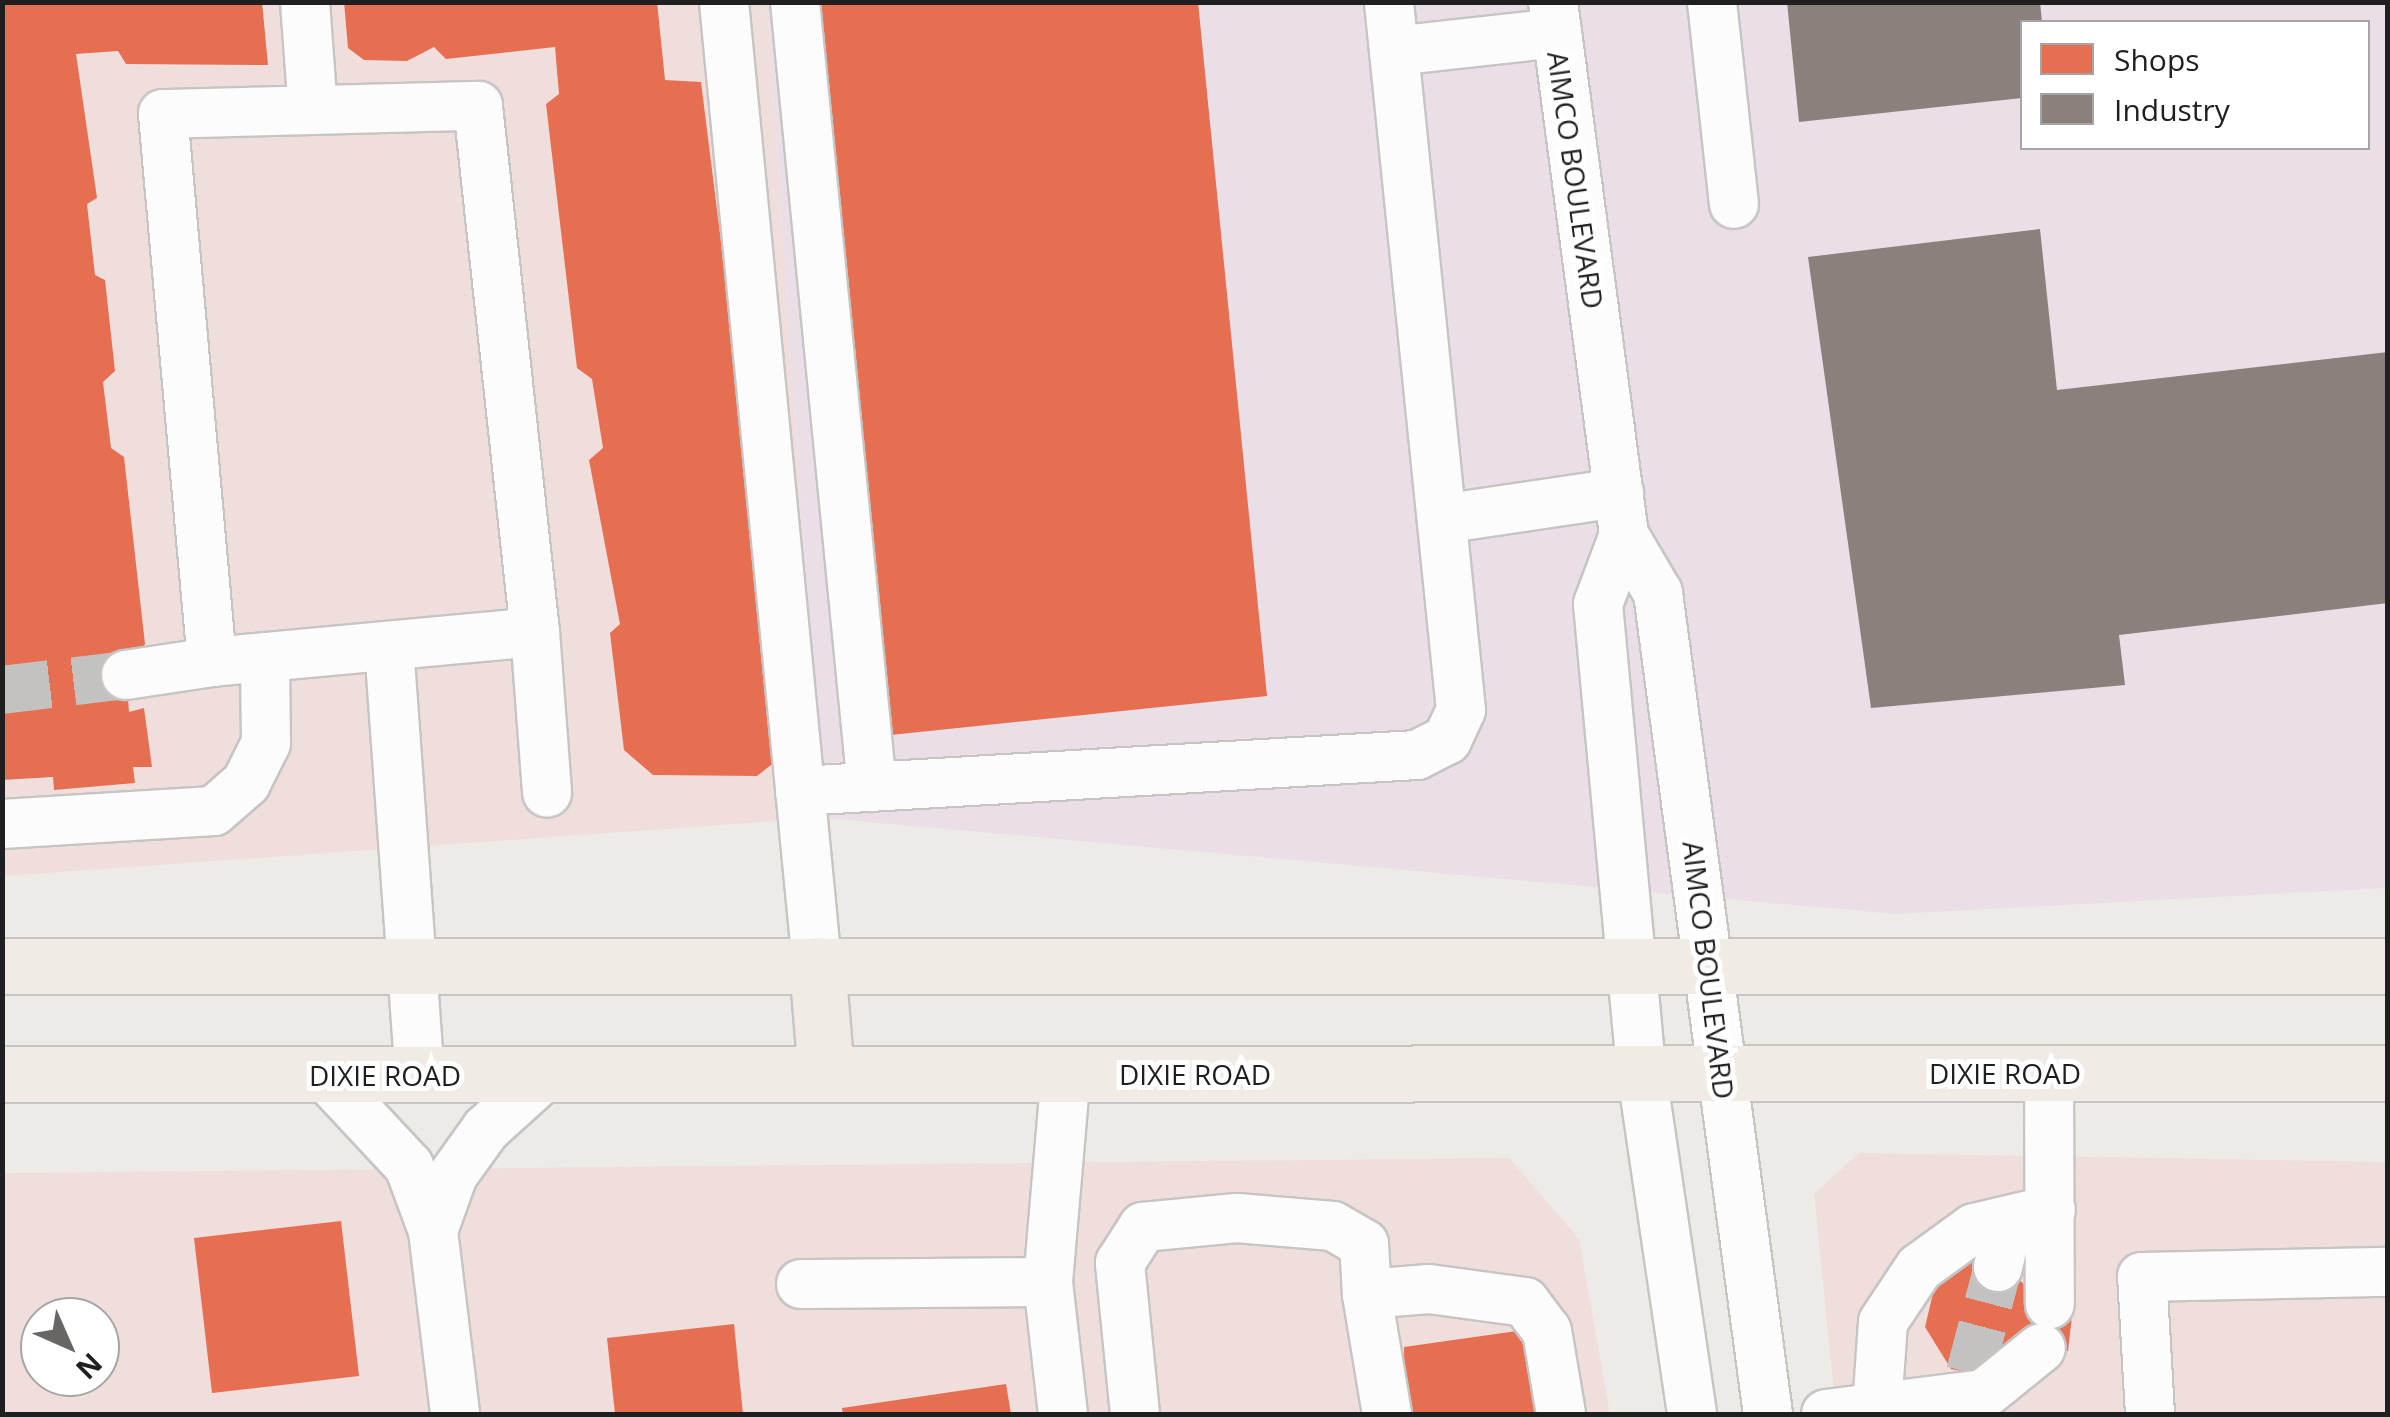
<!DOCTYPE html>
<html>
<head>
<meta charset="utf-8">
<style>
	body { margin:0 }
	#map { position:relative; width:2390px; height:1417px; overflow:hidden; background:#edebe8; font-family:"Open Sans",sans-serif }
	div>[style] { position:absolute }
	.commercial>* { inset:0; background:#f0dedd }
	.industrial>* { inset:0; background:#ebdfe7 }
	.shops>* { inset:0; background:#e76f51 }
	.industry>* { inset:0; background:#8a817c }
	.minor-tunnel>* { height:48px; margin-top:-24px; transform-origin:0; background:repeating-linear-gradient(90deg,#c4c2c0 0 48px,transparent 0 72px) }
	.roads { filter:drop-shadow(2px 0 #c6c5c4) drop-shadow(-2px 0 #c6c5c4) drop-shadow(0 2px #c6c5c4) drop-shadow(0 -2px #c6c5c4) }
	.minor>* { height:48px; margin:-24px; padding:0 24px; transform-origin:24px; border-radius:24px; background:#fcfcfc }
	.major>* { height:55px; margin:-27.5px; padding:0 27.5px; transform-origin:27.5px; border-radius:27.5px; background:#f1ebe5 }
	span { translate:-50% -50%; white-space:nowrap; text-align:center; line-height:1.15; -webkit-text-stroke:10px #fff; paint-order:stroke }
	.street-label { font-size:28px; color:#1f1f1f }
	.frame { position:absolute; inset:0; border:5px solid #1f1f1f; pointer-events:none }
	.legend { position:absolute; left:2020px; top:20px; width:350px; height:130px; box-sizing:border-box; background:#fff; border:2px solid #a5a5a5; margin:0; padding:12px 18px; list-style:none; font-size:30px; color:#1f1f1f }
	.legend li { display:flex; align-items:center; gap:20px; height:50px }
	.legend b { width:50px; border:2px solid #a5a5a5 }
	.north { position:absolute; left:20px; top:1297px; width:100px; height:100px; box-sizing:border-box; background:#fff; border:2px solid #a5a5a5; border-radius:50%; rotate:135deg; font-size:28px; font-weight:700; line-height:40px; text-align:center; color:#1f1f1f }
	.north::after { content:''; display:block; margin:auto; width:35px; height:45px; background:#676665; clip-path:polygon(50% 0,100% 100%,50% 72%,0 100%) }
</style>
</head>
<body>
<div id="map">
	<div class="commercial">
		<div style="clip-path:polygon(3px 3px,767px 3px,822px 818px,3px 876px)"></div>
		<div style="clip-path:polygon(1859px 1153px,2387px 1162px,2387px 1414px,1836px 1414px,1814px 1194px)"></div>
		<div style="clip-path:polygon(evenodd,1509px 1158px,1579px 1239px,1610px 1414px,3px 1414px,2px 1173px,1509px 1158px,40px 1317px,100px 1317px,100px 1377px,40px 1377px,40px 1317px)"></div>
	</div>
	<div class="industrial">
		<div style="clip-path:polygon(evenodd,767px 3px,2387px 3px,2387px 888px,1895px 914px,822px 818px,767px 3px,2022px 22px,2368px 22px,2368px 148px,2022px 148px,2022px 22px)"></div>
	</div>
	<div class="shops">
		<div style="clip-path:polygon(2px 2px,262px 2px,268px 65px,126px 64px,118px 51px,76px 54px,97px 198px,87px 204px,95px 275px,105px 280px,115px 371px,103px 382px,111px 448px,124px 457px,145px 644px,126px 671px,129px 712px,144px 708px,152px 767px,133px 767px,135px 783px,54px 790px,53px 777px,2px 780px)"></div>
		<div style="clip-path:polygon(344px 2px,657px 2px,665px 80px,701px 82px,785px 754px,757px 776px,653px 775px,624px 750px,610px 633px,620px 624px,589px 460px,603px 448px,592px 379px,577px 368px,546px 104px,559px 94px,555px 47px,446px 59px,434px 47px,407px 61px,364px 60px,348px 48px)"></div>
		<div style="clip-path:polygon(807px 2px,1198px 2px,1267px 696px,881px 736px)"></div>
		<div style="clip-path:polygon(341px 1221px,359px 1376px,212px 1393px,194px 1238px)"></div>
		<div style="clip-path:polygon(1969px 1262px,2012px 1271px,2040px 1303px,2073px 1307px,2068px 1351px,2035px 1348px,1996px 1378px,1951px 1369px,1925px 1327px,1934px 1289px)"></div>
		<div style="clip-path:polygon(734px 1324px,743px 1414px,615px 1414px,607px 1338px)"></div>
		<div style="clip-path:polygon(1524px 1330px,1527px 1360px,1538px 1359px,1546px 1414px,1403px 1414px,1404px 1347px)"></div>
		<div style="clip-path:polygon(1006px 1384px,1011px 1414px,843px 1414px,842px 1408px)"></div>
	</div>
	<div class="industry">
		<div style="clip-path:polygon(1787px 2px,2040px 2px,2042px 22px,2022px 22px,2022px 98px,1799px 122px)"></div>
		<div style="clip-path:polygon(2040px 229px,2057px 390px,2388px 352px,2388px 603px,2119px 635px,2125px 685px,1871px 708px,1808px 257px)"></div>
	</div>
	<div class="minor-tunnel">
		<div style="left:2px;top:690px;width:125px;rotate:-6.9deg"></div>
		<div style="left:1970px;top:1373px;width:110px;rotate:-75.2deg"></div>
	</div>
	<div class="roads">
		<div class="minor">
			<div style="left:305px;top:2px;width:108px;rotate:85.8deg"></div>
			<div style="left:724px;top:2px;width:967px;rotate:84.48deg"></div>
			<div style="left:795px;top:2px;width:789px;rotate:84.4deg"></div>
			<div style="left:1553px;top:2px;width:538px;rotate:82.41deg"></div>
			<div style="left:1624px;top:535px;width:67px;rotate:59.6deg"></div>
			<div style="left:1658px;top:593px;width:828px;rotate:82.37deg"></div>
			<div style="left:1712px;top:2px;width:203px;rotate:83.8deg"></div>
			<div style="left:1394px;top:51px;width:164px;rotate:-6.3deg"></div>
			<div style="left:1442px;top:519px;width:179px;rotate:-8.4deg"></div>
			<div style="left:1624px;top:535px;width:74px;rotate:110.6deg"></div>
			<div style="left:1598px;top:604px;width:473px;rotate:84.7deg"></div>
			<div style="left:1642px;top:1075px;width:343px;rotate:81.6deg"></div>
			<div style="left:535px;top:632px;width:324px;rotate:174.7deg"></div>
			<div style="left:212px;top:662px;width:550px;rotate:-95.11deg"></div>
			<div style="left:163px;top:114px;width:315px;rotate:-1.5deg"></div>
			<div style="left:478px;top:106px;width:529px;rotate:83.82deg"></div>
			<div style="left:535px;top:632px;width:161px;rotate:85.7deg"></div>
			<div style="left:389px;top:646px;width:431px;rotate:85.9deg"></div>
			<div style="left:126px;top:675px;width:87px;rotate:-8.6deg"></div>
			<div style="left:800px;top:791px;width:618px;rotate:-3.34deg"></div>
			<div style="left:1417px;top:755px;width:34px;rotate:-27deg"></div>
			<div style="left:1447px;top:740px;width:33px;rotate:-65deg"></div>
			<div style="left:1461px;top:710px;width:712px;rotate:-95.81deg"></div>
			<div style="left:2px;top:824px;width:212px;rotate:-3.5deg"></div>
			<div style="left:214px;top:811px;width:43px;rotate:-41.2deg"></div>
			<div style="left:246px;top:783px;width:45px;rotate:-63.4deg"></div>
			<div style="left:266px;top:743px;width:85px;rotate:-90.7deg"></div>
			<div style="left:2049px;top:1074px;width:230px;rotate:89.8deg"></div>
			<div style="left:324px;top:1075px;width:125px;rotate:47deg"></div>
			<div style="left:409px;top:1166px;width:69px;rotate:69.7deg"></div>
			<div style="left:433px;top:1231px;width:184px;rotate:83.1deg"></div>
			<div style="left:433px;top:1231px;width:59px;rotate:-70.3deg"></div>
			<div style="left:453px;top:1175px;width:57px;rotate:-54.3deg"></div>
			<div style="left:486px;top:1129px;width:84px;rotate:-42.1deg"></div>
			<div style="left:1998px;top:1267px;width:48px;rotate:-76.8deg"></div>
			<div style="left:801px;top:1284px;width:247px;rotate:-0.5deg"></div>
			<div style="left:1877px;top:1408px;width:86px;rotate:-86deg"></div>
			<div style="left:1883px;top:1322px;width:65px;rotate:-56.3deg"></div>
			<div style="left:1919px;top:1268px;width:68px;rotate:-36deg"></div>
			<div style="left:1974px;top:1228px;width:79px;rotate:-13.2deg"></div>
			<div style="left:1063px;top:1414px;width:133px;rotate:-96.5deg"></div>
			<div style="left:1048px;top:1282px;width:209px;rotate:-85.1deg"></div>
			<div style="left:1135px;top:1414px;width:152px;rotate:-95.7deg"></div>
			<div style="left:1120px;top:1263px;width:43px;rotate:-57.4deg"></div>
			<div style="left:1143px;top:1227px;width:94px;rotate:-5.5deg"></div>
			<div style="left:1237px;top:1218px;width:96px;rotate:4.8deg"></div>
			<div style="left:1333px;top:1226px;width:36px;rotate:30deg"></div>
			<div style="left:1364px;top:1244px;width:50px;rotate:86.6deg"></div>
			<div style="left:1387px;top:1414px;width:122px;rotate:-99.5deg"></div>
			<div style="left:1367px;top:1294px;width:62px;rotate:-4.6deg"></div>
			<div style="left:1429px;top:1289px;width:97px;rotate:7.7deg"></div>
			<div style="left:1525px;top:1302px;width:36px;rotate:53deg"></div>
			<div style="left:1547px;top:1331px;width:84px;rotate:80.4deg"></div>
			<div style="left:1826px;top:1414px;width:159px;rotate:-7.2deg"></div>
			<div style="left:1984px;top:1394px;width:73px;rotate:-38.9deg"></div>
			<div style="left:2150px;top:1414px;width:137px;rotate:-93.3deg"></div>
			<div style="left:2142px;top:1277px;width:246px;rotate:-1.2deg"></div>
		</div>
		<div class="major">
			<div style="left:817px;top:965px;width:109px;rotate:85.3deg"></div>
			<div style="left:2px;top:966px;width:2386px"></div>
			<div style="left:2px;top:1074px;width:2386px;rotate:-0.02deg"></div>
		</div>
	</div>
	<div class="street-label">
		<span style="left:1576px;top:180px;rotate:82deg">AIMCO BOULEVARD</span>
		<span style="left:1709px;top:970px;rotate:83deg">AIMCO BOULEVARD</span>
		<span style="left:2005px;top:1073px">DIXIE ROAD</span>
		<span style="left:1195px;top:1074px">DIXIE ROAD</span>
		<span style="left:385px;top:1075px">DIXIE ROAD</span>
	</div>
	<div class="frame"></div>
	<ul class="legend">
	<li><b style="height:28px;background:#e76f51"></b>Shops</li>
	<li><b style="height:28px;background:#8a817c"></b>Industry</li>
	</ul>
	<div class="north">N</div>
</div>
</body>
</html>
